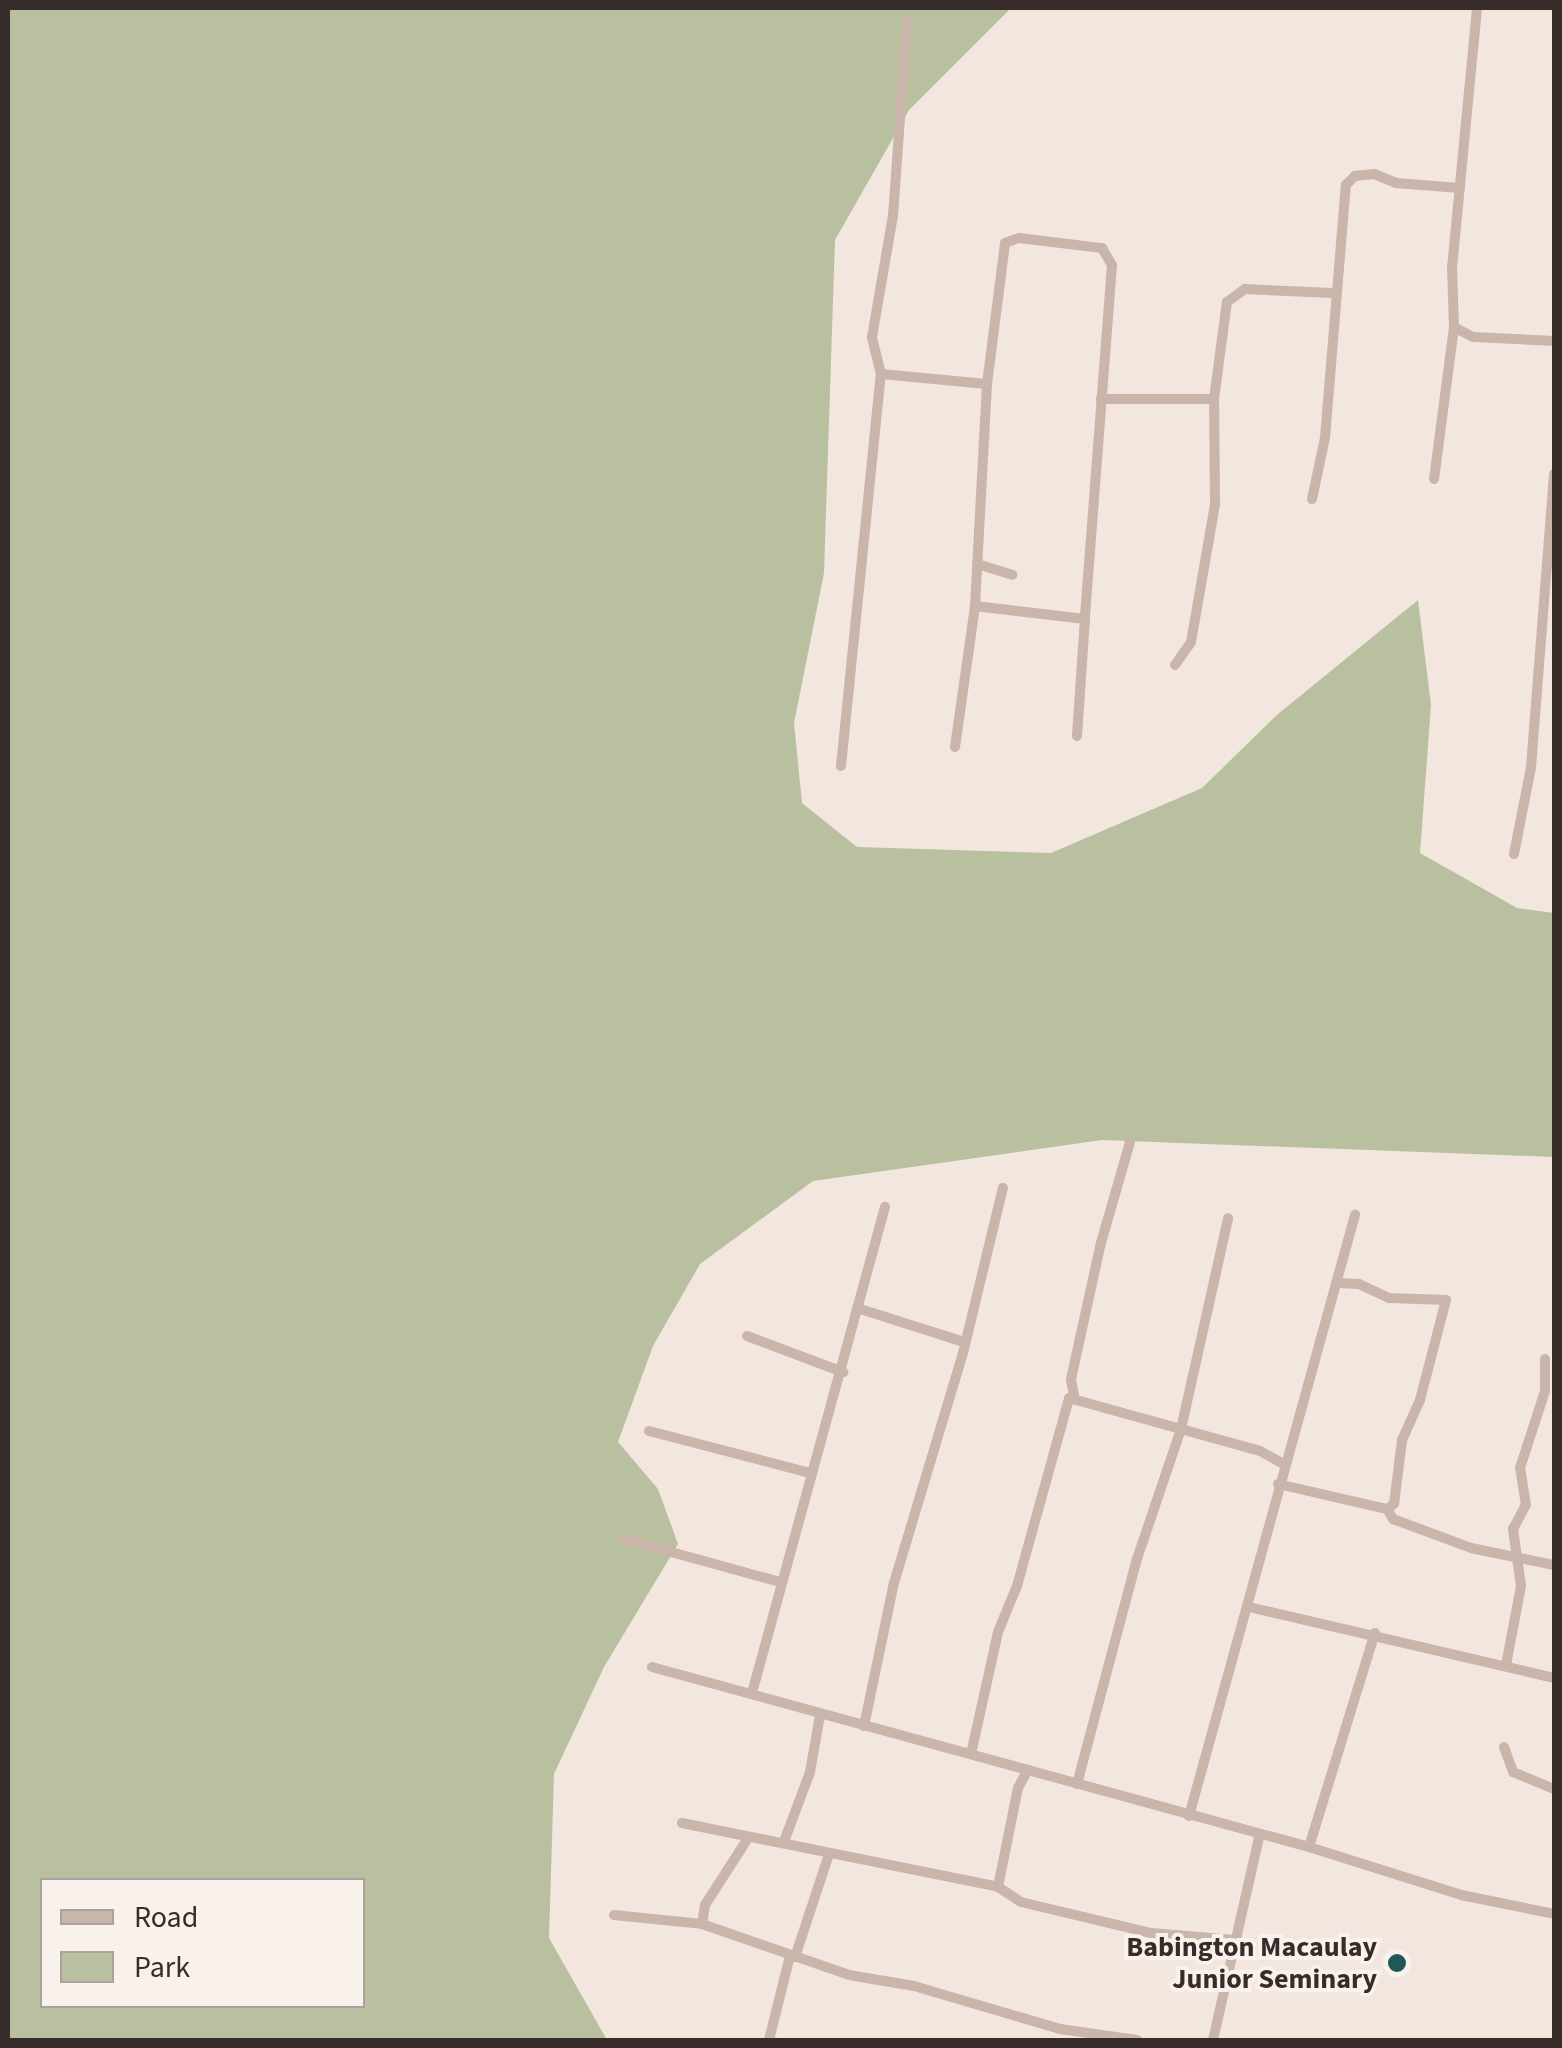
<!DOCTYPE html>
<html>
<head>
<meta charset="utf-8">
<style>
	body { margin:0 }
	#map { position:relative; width:1562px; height:2048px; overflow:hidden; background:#f2e6de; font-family:"Source Sans 3",sans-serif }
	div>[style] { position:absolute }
	.green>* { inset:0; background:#b9c09f }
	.street>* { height:10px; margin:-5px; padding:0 5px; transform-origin:5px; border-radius:5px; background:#cab5ab }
	.dots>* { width:28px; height:28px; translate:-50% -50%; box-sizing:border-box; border:5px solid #f9f1eb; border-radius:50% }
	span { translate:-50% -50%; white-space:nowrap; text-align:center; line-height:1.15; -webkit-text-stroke:8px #f9f1eb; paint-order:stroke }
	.poi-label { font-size:28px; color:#372c2a; font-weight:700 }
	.right { translate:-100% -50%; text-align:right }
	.frame { position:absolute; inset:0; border:10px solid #372c2a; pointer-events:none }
	.legend { position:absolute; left:40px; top:1878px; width:325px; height:130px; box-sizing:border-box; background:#f9f1eb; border:2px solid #aba29e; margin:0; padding:12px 18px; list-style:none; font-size:30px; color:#372c2a }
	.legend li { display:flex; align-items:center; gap:20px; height:50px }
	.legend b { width:50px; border:2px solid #aba29e }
</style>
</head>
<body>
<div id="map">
	<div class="green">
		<div style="clip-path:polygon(evenodd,8px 8px,1011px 8px,909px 110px,835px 240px,824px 573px,794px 723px,802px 803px,857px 847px,1051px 853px,1202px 788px,1278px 714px,1418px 600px,1431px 705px,1420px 853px,1517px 908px,1554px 913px,1554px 1157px,1102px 1140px,813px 1181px,700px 1264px,653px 1346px,618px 1442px,658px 1489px,678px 1544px,604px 1667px,554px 1774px,549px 1938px,607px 2040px,8px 2040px,8px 8px,42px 1880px,362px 1880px,362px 2006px,42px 2006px,42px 1880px)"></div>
	</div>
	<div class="street">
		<div style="left:1454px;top:327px;width:21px;rotate:28deg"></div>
		<div style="left:1473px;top:337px;width:81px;rotate:2.8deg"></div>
		<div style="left:881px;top:374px;width:38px;rotate:-104deg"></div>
		<div style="left:872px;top:337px;width:123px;rotate:-80.2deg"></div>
		<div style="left:893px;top:216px;width:195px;rotate:-85.9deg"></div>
		<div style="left:1101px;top:399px;width:113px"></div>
		<div style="left:1434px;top:479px;width:153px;rotate:-82.5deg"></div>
		<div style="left:1454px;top:327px;width:59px;rotate:-91.9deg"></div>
		<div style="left:1452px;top:268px;width:261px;rotate:-84.5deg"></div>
		<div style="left:1312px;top:499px;width:62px;rotate:-78deg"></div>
		<div style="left:1325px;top:438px;width:254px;rotate:-85.3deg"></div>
		<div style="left:1346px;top:185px;width:13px;rotate:-45deg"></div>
		<div style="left:1355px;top:176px;width:19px;rotate:-6deg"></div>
		<div style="left:1374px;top:174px;width:24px;rotate:22deg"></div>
		<div style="left:1396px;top:183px;width:64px;rotate:4.5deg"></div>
		<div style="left:977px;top:564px;width:37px;rotate:17deg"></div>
		<div style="left:1175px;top:665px;width:28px;rotate:-55deg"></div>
		<div style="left:1191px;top:642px;width:139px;rotate:-80.1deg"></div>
		<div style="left:1215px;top:505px;width:106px;rotate:-90.5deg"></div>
		<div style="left:1214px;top:399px;width:98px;rotate:-82.4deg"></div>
		<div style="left:1227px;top:302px;width:22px;rotate:-36deg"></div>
		<div style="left:1245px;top:289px;width:87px;rotate:2.6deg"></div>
		<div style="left:1077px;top:736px;width:117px;rotate:-86.1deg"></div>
		<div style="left:955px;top:747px;width:142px;rotate:-81.9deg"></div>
		<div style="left:975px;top:606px;width:222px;rotate:-86.9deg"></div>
		<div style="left:841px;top:766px;width:394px;rotate:-84.2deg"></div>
		<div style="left:881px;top:374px;width:106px;rotate:5.4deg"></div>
		<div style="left:987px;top:384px;width:142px;rotate:-82.7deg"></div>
		<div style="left:1005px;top:243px;width:15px;rotate:-20deg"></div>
		<div style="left:1019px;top:238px;width:84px;rotate:6.9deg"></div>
		<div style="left:1102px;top:248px;width:20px;rotate:60deg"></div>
		<div style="left:1112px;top:265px;width:355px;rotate:94.4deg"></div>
		<div style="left:1085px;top:619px;width:111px;rotate:-173.3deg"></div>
		<div style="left:1514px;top:854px;width:89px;rotate:-78.9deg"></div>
		<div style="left:1531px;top:767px;width:294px;rotate:-85.5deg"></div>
		<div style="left:1338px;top:1283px;width:21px;rotate:3deg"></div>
		<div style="left:1359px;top:1284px;width:33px;rotate:25deg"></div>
		<div style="left:1389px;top:1298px;width:57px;rotate:2deg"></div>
		<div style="left:1446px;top:1300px;width:103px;rotate:104.6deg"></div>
		<div style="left:1420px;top:1400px;width:44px;rotate:114.2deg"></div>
		<div style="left:1402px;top:1440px;width:64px;rotate:97.1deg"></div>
		<div style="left:1394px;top:1504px;width:9px;rotate:144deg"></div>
		<div style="left:857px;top:1308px;width:112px;rotate:17.6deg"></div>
		<div style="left:747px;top:1336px;width:103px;rotate:20.6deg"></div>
		<div style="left:1074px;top:1395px;width:16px;rotate:-101deg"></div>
		<div style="left:1071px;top:1379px;width:139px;rotate:-77.6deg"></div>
		<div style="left:1101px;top:1243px;width:105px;rotate:-74deg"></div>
		<div style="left:649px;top:1431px;width:166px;rotate:14.6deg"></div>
		<div style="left:1278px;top:1484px;width:112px;rotate:12.9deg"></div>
		<div style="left:1387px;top:1509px;width:12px;rotate:59deg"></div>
		<div style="left:1393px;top:1519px;width:83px;rotate:20.4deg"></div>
		<div style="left:1471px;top:1548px;width:85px;rotate:11.6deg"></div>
		<div style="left:624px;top:1539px;width:162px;rotate:15.4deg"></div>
		<div style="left:1249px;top:1607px;width:313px;rotate:13.1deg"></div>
		<div style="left:1506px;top:1665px;width:80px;rotate:-79.2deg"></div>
		<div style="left:1521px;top:1586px;width:58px;rotate:-98deg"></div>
		<div style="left:1513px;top:1529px;width:27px;rotate:-62deg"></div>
		<div style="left:1526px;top:1505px;width:37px;rotate:-99deg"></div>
		<div style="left:1520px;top:1468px;width:81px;rotate:-72deg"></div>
		<div style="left:1545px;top:1391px;width:32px;rotate:-90deg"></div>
		<div style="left:652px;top:1667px;width:681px;rotate:15.32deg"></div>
		<div style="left:1309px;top:1847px;width:159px;rotate:17.5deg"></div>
		<div style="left:1461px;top:1895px;width:95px;rotate:11.5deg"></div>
		<div style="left:752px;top:1693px;width:504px;rotate:-74.7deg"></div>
		<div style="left:864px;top:1726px;width:146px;rotate:-78.2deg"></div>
		<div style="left:894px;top:1583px;width:240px;rotate:-73.3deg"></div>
		<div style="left:963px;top:1353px;width:170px;rotate:-76.4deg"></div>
		<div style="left:1504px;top:1747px;width:27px;rotate:70deg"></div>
		<div style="left:1513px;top:1772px;width:44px;rotate:22.5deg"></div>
		<div style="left:971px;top:1754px;width:125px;rotate:-77.5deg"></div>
		<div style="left:998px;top:1632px;width:50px;rotate:-67.6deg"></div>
		<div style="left:1017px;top:1586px;width:195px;rotate:-74.5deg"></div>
		<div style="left:1069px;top:1398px;width:198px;rotate:15.5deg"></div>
		<div style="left:1260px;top:1451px;width:26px;rotate:29deg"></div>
		<div style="left:1077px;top:1784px;width:233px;rotate:-75.1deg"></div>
		<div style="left:1137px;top:1559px;width:137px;rotate:-71.3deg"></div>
		<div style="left:1181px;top:1429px;width:216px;rotate:-77.4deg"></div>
		<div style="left:1189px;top:1816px;width:624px;rotate:-74.56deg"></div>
		<div style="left:682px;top:1823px;width:322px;rotate:11.4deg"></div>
		<div style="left:998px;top:1887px;width:27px;rotate:33deg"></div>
		<div style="left:1021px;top:1902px;width:134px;rotate:13.4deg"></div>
		<div style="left:1151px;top:1933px;width:84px;rotate:4.8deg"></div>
		<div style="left:785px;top:1839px;width:72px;rotate:-69.5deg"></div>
		<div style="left:810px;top:1772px;width:58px;rotate:-80deg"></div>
		<div style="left:1309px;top:1847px;width:224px;rotate:-72.9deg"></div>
		<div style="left:998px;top:1887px;width:101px;rotate:-78.6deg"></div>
		<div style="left:1018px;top:1788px;width:21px;rotate:-62deg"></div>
		<div style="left:614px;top:1915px;width:88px;rotate:5.8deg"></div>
		<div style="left:702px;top:1924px;width:156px;rotate:19.1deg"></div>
		<div style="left:849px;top:1975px;width:66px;rotate:9.6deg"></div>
		<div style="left:914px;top:1986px;width:152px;rotate:16.4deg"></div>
		<div style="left:1060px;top:2029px;width:78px;rotate:8.1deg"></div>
		<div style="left:702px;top:1924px;width:19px;rotate:-81deg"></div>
		<div style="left:705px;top:1905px;width:80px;rotate:-57.3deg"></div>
		<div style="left:795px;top:1957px;width:108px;rotate:-71.7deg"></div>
		<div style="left:769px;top:2040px;width:87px;rotate:-76deg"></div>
		<div style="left:1213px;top:2040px;width:208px;rotate:-77.2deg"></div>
	</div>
	<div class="dots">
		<div style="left:1397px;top:1963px;background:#215755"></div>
	</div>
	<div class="poi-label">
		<span class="right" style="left:1377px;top:1963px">Babington Macaulay<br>Junior Seminary</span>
	</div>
	<div class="frame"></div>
	<ul class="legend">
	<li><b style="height:12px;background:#cab5ab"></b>Road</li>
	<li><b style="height:28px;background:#b9c09f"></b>Park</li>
	</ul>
</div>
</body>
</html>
